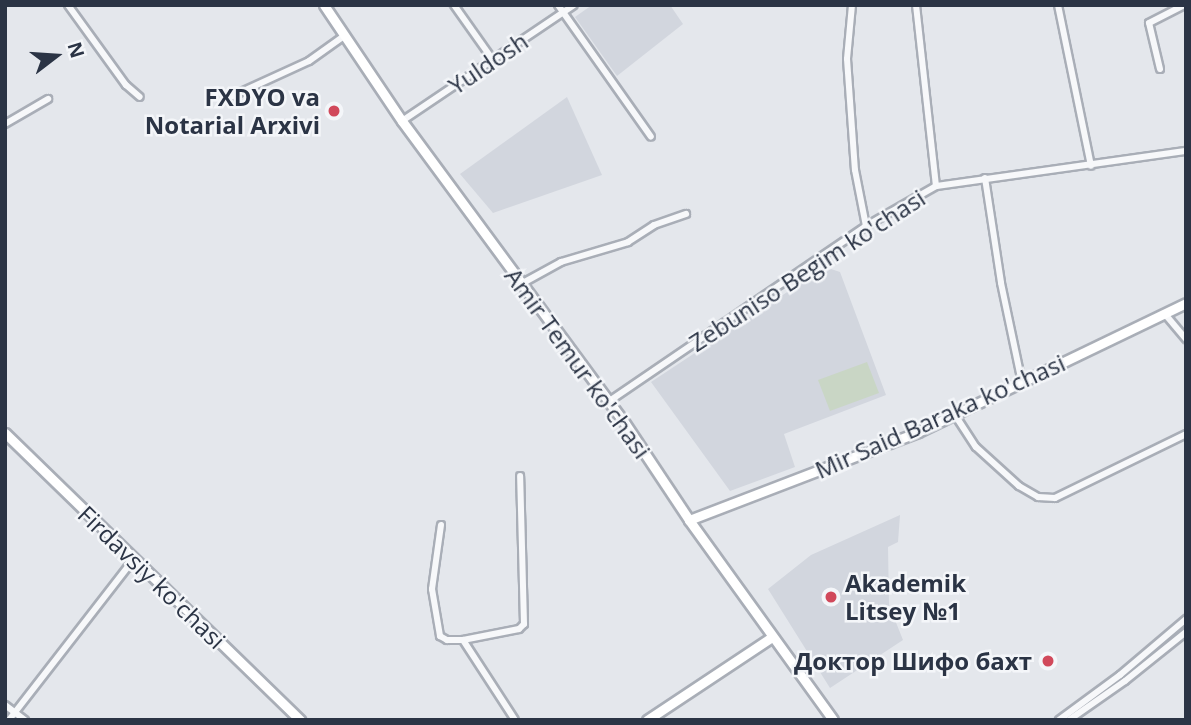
<!DOCTYPE html>
<html>
<head>
<meta charset="utf-8">
<style>
	body { margin:0 }
	#map { position:relative; width:1191px; height:725px; overflow:hidden; background:#e4e7ec; font-family:"Open Sans",sans-serif }
	div>[style] { position:absolute }
	.built>* { inset:0; background:#d2d6de }
	.green>* { inset:0; background:#c9d6c5 }
	.roads { filter:drop-shadow(2px 0 #a9aeb7) drop-shadow(-2px 0 #a9aeb7) drop-shadow(0 2px #a9aeb7) drop-shadow(0 -2px #a9aeb7) }
	.street>* { height:6px; margin:-3px; padding:0 3px; transform-origin:3px; border-radius:3px; background:#f7f8fa }
	.secondary>* { height:9px; margin:-4.5px; padding:0 4.5px; transform-origin:4.5px; border-radius:4.5px; background:#fff }
	.dots>* { width:19px; height:19px; translate:-50% -50%; box-sizing:border-box; border:4px solid #f4f6f9; border-radius:50% }
	span { translate:-50% -50%; white-space:nowrap; text-align:center; line-height:1.15; -webkit-text-stroke:5px #f4f6f9; paint-order:stroke }
	.street-label { font-size:24px; color:#2b3445 }
	.poi-label { font-size:24px; color:#2b3445; font-weight:700 }
	.right { translate:-100% -50%; text-align:right }
	.left { translate:0 -50%; text-align:left }
	.frame { position:absolute; inset:0; border:7px solid #2b3445; pointer-events:none }
	.north { position:absolute; left:21px; top:21px; width:70px; height:70px; -webkit-text-stroke:5px #f4f6f9; paint-order:stroke; rotate:73deg; font-size:19px; font-weight:700; line-height:28px; text-align:center; color:#2b3445 }
	.north::after { content:''; display:block; margin:auto; width:24px; height:32px; background:#2b3445; clip-path:polygon(50% 0,100% 100%,50% 72%,0 100%) }
</style>
</head>
<body>
<div id="map">
	<div class="built">
		<div style="clip-path:polygon(592px 5px,670px 5px,683px 24px,617px 76px,575px 17px)"></div>
		<div style="clip-path:polygon(567px 97px,602px 175px,493px 213px,460px 174px)"></div>
		<div style="clip-path:polygon(825px 267px,840px 272px,886px 395px,784px 434px,795px 467px,730px 491px,651px 382px)"></div>
		<div style="clip-path:polygon(900px 515px,898px 542px,888px 547px,889px 605px,903px 640px,830px 688px,768px 589px,811px 555px)"></div>
	</div>
	<div class="green">
		<div style="clip-path:polygon(867px 362px,879px 393px,830px 411px,818px 380px)"></div>
	</div>
	<div class="roads">
		<div class="street">
			<div style="left:68px;top:5px;width:99px;rotate:54.1deg"></div>
			<div style="left:126px;top:85px;width:18px;rotate:41deg"></div>
			<div style="left:454px;top:5px;width:67px;rotate:54.7deg"></div>
			<div style="left:558px;top:5px;width:161px;rotate:54.8deg"></div>
			<div style="left:852px;top:5px;width:54px;rotate:95.3deg"></div>
			<div style="left:847px;top:59px;width:111px;rotate:85.9deg"></div>
			<div style="left:855px;top:170px;width:57px;rotate:78.9deg"></div>
			<div style="left:916px;top:5px;width:182px;rotate:83.7deg"></div>
			<div style="left:1058px;top:5px;width:164px;rotate:78.4deg"></div>
			<div style="left:1160px;top:69px;width:47px;rotate:-103.4deg"></div>
			<div style="left:1149px;top:23px;width:39px;rotate:-27deg"></div>
			<div style="left:226px;top:99px;width:91px;rotate:-24.6deg"></div>
			<div style="left:309px;top:61px;width:43px;rotate:-35.5deg"></div>
			<div style="left:402px;top:121px;width:207px;rotate:-34deg"></div>
			<div style="left:5px;top:124px;width:50px;rotate:-30.2deg"></div>
			<div style="left:985px;top:178px;width:106px;rotate:81.3deg"></div>
			<div style="left:1001px;top:283px;width:102px;rotate:78.1deg"></div>
			<div style="left:521px;top:284px;width:46px;rotate:-28.8deg"></div>
			<div style="left:561px;top:262px;width:70px;rotate:-16.6deg"></div>
			<div style="left:628px;top:242px;width:31px;rotate:-33deg"></div>
			<div style="left:654px;top:225px;width:34px;rotate:-19deg"></div>
			<div style="left:1165px;top:314px;width:33px;rotate:50deg"></div>
			<div style="left:608px;top:402px;width:312px;rotate:-34.3deg"></div>
			<div style="left:866px;top:226px;width:81px;rotate:-29.7deg"></div>
			<div style="left:936px;top:186px;width:252px;rotate:-8deg"></div>
			<div style="left:955px;top:415px;width:38px;rotate:57deg"></div>
			<div style="left:976px;top:447px;width:58px;rotate:42.2deg"></div>
			<div style="left:1019px;top:486px;width:22px;rotate:30deg"></div>
			<div style="left:1038px;top:497px;width:17px;rotate:3deg"></div>
			<div style="left:1055px;top:498px;width:146px;rotate:-26deg"></div>
			<div style="left:441px;top:525px;width:65px;rotate:98deg"></div>
			<div style="left:432px;top:589px;width:48px;rotate:80.3deg"></div>
			<div style="left:440px;top:636px;width:8px;rotate:30deg"></div>
			<div style="left:447px;top:640px;width:16px"></div>
			<div style="left:463px;top:640px;width:57px;rotate:-11.1deg"></div>
			<div style="left:519px;top:629px;width:7px;rotate:-45deg"></div>
			<div style="left:524px;top:624px;width:148px;rotate:-91.5deg"></div>
			<div style="left:463px;top:640px;width:95px;rotate:57deg"></div>
			<div style="left:5px;top:705px;width:25px;rotate:37deg"></div>
			<div style="left:9px;top:720px;width:202px;rotate:-52.2deg"></div>
			<div style="left:1059px;top:720px;width:76px;rotate:-36.4deg"></div>
			<div style="left:1120px;top:675px;width:87px;rotate:-40.3deg"></div>
			<div style="left:1069px;top:720px;width:68px;rotate:-34.9deg"></div>
			<div style="left:1125px;top:681px;width:78px;rotate:-38.8deg"></div>
		</div>
		<div class="secondary">
			<div style="left:324px;top:5px;width:140px;rotate:56.1deg"></div>
			<div style="left:402px;top:121px;width:370px;rotate:53.6deg"></div>
			<div style="left:622px;top:419px;width:121px;rotate:56.4deg"></div>
			<div style="left:689px;top:520px;width:246px;rotate:54.2deg"></div>
			<div style="left:5px;top:433px;width:412px;rotate:44.2deg"></div>
			<div style="left:689px;top:520px;width:245px;rotate:-21deg"></div>
			<div style="left:918px;top:432px;width:297px;rotate:-25.7deg"></div>
			<div style="left:647px;top:720px;width:150px;rotate:-33.6deg"></div>
		</div>
	</div>
	<div class="dots">
		<div style="left:334px;top:111px;background:#d1495b"></div>
		<div style="left:831px;top:597px;background:#d1495b"></div>
		<div style="left:1048px;top:661px;background:#d1495b"></div>
	</div>
	<div class="street-label">
		<span style="left:488px;top:63px;rotate:-34deg">Yuldosh</span>
		<span style="left:807px;top:270px;rotate:-33deg">Zebuniso Begim ko'chasi</span>
		<span style="left:578px;top:363px;rotate:54deg">Amir Temur ko'chasi</span>
		<span style="left:940px;top:416px;rotate:-24deg">Mir Said Baraka ko'chasi</span>
		<span style="left:152px;top:577px;rotate:44deg">Firdavsiy ko'chasi</span>
	</div>
	<div class="poi-label">
		<span class="right" style="left:320px;top:111px">FXDYO va<br>Notarial Arxivi</span>
		<span class="left" style="left:845px;top:597px">Akademik<br>Litsey №1</span>
		<span class="right" style="left:1032px;top:661px">Доктор Шифо бахт</span>
	</div>
	<div class="frame"></div>
	<div class="north">N</div>
</div>
</body>
</html>
